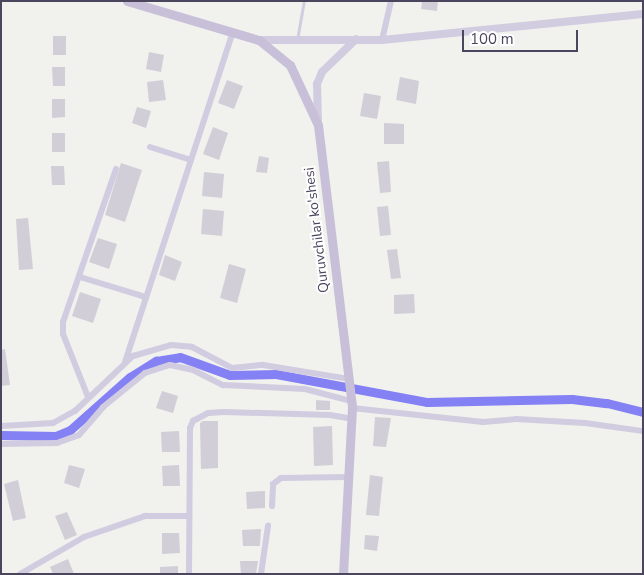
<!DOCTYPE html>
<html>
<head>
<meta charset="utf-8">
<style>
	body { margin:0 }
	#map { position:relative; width:644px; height:575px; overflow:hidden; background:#f1f1ee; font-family:"Nunito Sans",sans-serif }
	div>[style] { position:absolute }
	.canal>* { height:9px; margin:-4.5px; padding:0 4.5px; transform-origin:4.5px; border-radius:4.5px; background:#8481f4 }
	.building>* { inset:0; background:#d2ced7 }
	.service>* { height:3px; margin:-1.5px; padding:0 1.5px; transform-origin:1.5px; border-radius:1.5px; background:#d1cce0 }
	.minor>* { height:6px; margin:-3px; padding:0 3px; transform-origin:3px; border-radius:3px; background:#d1cce0 }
	.tertiary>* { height:8px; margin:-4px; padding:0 4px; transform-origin:4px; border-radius:4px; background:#d1cce0 }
	.secondary>* { height:9px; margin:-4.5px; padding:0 4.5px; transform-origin:4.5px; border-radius:4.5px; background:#c8bfd9 }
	span { translate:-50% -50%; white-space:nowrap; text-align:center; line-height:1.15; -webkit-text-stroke:4px #fff; paint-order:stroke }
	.street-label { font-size:14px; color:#4c455e }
	.frame { position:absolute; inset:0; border:2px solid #4c455e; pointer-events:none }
	.scale { position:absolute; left:462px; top:30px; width:116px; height:22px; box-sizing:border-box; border:2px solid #4c455e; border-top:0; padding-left:6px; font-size:15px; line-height:18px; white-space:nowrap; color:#4c455e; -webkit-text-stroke:4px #fff; paint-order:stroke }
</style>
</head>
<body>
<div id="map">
	<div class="canal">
		<div style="left:1px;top:435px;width:55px;rotate:1deg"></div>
		<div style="left:56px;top:436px;width:15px;rotate:-23deg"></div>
		<div style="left:70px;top:430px;width:80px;rotate:-41.5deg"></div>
		<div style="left:130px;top:377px;width:31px;rotate:-32deg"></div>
		<div style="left:156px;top:361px;width:24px;rotate:-9deg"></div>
		<div style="left:180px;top:357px;width:53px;rotate:19.8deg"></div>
		<div style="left:230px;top:375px;width:46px;rotate:-1.2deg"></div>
		<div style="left:276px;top:374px;width:154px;rotate:10.5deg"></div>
		<div style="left:427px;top:402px;width:145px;rotate:-1.2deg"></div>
		<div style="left:572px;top:399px;width:35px;rotate:7deg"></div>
		<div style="left:607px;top:403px;width:37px;rotate:14deg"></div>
	</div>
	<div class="building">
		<div style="clip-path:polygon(422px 1px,438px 1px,437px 11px,421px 9px)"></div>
		<div style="clip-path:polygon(53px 36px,66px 36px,66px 55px,53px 55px)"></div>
		<div style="clip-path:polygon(149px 52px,164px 55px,161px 72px,146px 69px)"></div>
		<div style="clip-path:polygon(52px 67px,65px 67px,65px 86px,53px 86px)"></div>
		<div style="clip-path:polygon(400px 77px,419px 81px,416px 104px,396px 100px)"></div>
		<div style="clip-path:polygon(163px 80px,166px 100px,149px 102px,147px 82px)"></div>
		<div style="clip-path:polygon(227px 80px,243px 86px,234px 109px,218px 103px)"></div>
		<div style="clip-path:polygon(364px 93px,381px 96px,377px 119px,360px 116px)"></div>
		<div style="clip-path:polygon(52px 99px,65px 99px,65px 117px,52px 118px)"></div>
		<div style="clip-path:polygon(137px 107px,151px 111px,146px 128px,132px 123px)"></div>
		<div style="clip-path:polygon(384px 123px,404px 124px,404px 144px,384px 144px)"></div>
		<div style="clip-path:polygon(213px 127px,228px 133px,219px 160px,203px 154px)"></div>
		<div style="clip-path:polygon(52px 133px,65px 133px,65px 152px,52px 152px)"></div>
		<div style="clip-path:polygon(259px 156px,269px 158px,267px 173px,256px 172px)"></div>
		<div style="clip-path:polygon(389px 161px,391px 192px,380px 193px,377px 162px)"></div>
		<div style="clip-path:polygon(121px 163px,142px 170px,125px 222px,105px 215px)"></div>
		<div style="clip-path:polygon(51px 166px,64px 166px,65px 185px,52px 185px)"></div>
		<div style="clip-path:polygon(204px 172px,224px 174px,222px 198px,202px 196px)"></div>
		<div style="clip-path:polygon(388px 206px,391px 235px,380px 236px,377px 207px)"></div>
		<div style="clip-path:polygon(203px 209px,224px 211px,222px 236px,201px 234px)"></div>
		<div style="clip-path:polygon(28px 218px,33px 269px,19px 270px,16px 219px)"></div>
		<div style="clip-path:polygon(98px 238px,117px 244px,109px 269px,89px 262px)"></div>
		<div style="clip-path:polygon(397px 249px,401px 278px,391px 279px,387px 250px)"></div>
		<div style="clip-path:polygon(165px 255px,182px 262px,175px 281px,159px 275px)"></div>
		<div style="clip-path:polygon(229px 264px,246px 269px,237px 303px,220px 298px)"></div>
		<div style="clip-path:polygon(80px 292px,101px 299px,93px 323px,72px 316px)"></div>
		<div style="clip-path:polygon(414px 294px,415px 313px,394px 314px,394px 295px)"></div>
		<div style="clip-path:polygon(5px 349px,10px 385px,1px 386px,1px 350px)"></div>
		<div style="clip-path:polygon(162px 391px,178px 396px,173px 413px,156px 408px)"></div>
		<div style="clip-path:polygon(316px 400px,330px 401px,330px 410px,316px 410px)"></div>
		<div style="clip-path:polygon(375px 417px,391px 418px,386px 447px,373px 446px)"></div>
		<div style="clip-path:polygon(203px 421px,218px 421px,218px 468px,201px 469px,200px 423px)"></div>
		<div style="clip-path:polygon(332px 426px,333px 465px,314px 466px,313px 427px)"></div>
		<div style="clip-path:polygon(179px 431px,180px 452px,162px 452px,161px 432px)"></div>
		<div style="clip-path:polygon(69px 465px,85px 469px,79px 488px,64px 483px)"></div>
		<div style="clip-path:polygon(179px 465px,180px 486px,163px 486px,162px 466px)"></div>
		<div style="clip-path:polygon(370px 475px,383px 477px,379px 516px,366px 515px)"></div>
		<div style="clip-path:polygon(18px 480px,26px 518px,13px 521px,4px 484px)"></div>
		<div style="clip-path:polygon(265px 491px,265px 508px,247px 509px,246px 492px)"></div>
		<div style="clip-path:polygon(67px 512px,77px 535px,65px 540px,55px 516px)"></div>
		<div style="clip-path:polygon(261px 529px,260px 546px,243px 546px,242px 530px)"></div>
		<div style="clip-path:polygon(162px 533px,179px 533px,180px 553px,162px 554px)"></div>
		<div style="clip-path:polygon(365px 535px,379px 536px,377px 551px,364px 549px)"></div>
		<div style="clip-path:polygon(68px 559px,74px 574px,53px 574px,50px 567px)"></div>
		<div style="clip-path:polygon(240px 561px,258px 561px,256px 574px,241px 574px)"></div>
		<div style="clip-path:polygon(178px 566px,178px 574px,160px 574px,160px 567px)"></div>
	</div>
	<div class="service">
		<div style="left:297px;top:40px;width:40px;rotate:-80deg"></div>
	</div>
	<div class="minor">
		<div style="left:382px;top:40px;width:40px;rotate:-77deg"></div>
		<div style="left:150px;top:147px;width:43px;rotate:17.6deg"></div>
		<div style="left:80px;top:277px;width:69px;rotate:16.9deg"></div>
		<div style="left:125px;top:362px;width:347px;rotate:-71.9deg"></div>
		<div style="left:88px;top:397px;width:68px;rotate:-111.6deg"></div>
		<div style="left:63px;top:334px;width:12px;rotate:-90deg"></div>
		<div style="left:63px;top:322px;width:162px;rotate:-70.9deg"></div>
		<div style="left:352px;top:408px;width:132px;rotate:6.1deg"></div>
		<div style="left:483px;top:422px;width:33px;rotate:-5deg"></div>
		<div style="left:516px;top:419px;width:69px;rotate:3.3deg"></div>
		<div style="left:585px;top:423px;width:59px;rotate:7.9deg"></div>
		<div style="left:1px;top:426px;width:52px;rotate:-3.3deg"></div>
		<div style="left:53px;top:423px;width:25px;rotate:-29deg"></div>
		<div style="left:75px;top:411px;width:80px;rotate:-43.5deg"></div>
		<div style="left:133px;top:356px;width:40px;rotate:-16deg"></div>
		<div style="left:171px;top:345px;width:21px;rotate:5deg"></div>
		<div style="left:192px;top:347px;width:45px;rotate:27.7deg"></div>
		<div style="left:232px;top:368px;width:31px;rotate:-6deg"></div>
		<div style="left:263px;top:365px;width:87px;rotate:9.2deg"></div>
		<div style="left:1px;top:444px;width:56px;rotate:-1deg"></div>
		<div style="left:57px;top:443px;width:23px;rotate:-20deg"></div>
		<div style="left:79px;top:435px;width:37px;rotate:-49deg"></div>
		<div style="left:103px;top:407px;width:54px;rotate:-39deg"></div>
		<div style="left:145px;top:373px;width:26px;rotate:-18deg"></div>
		<div style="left:170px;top:365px;width:24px;rotate:12deg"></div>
		<div style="left:193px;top:370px;width:34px;rotate:27deg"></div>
		<div style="left:223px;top:385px;width:82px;rotate:2.8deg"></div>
		<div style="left:305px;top:389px;width:48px;rotate:14.6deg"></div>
		<div style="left:272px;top:506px;width:22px;rotate:-87deg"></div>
		<div style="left:273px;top:484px;width:10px;rotate:-37deg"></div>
		<div style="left:281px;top:478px;width:68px;rotate:-0.8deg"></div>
		<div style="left:20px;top:574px;width:74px;rotate:-30deg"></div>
		<div style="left:84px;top:537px;width:65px;rotate:-19deg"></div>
		<div style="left:145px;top:516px;width:44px"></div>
		<div style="left:189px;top:574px;width:146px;rotate:-89.6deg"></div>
		<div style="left:190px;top:428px;width:8px;rotate:-67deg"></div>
		<div style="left:193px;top:421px;width:17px;rotate:-28deg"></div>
		<div style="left:208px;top:413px;width:16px;rotate:-4deg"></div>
		<div style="left:224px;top:412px;width:106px;rotate:1.6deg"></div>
		<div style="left:330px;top:415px;width:22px;rotate:10deg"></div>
		<div style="left:261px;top:574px;width:49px;rotate:-81.7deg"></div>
	</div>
	<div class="tertiary">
		<div style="left:259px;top:40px;width:123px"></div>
		<div style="left:382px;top:40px;width:262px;rotate:-5.7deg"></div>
		<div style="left:318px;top:124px;width:40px;rotate:-91.4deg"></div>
		<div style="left:317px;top:84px;width:13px;rotate:-67deg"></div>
		<div style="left:322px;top:72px;width:47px;rotate:-44.1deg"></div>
	</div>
	<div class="secondary">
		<div style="left:127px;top:1px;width:138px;rotate:16.5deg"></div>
		<div style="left:259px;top:40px;width:40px;rotate:39deg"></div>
		<div style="left:290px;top:65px;width:66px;rotate:65deg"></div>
		<div style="left:318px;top:125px;width:285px;rotate:83.1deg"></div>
		<div style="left:352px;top:408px;width:166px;rotate:93.1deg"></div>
	</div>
	<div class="street-label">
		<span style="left:317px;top:230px;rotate:-97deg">Quruvchilar ko'shesi</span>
	</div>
	<div class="frame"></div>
	<div class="scale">100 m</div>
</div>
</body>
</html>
